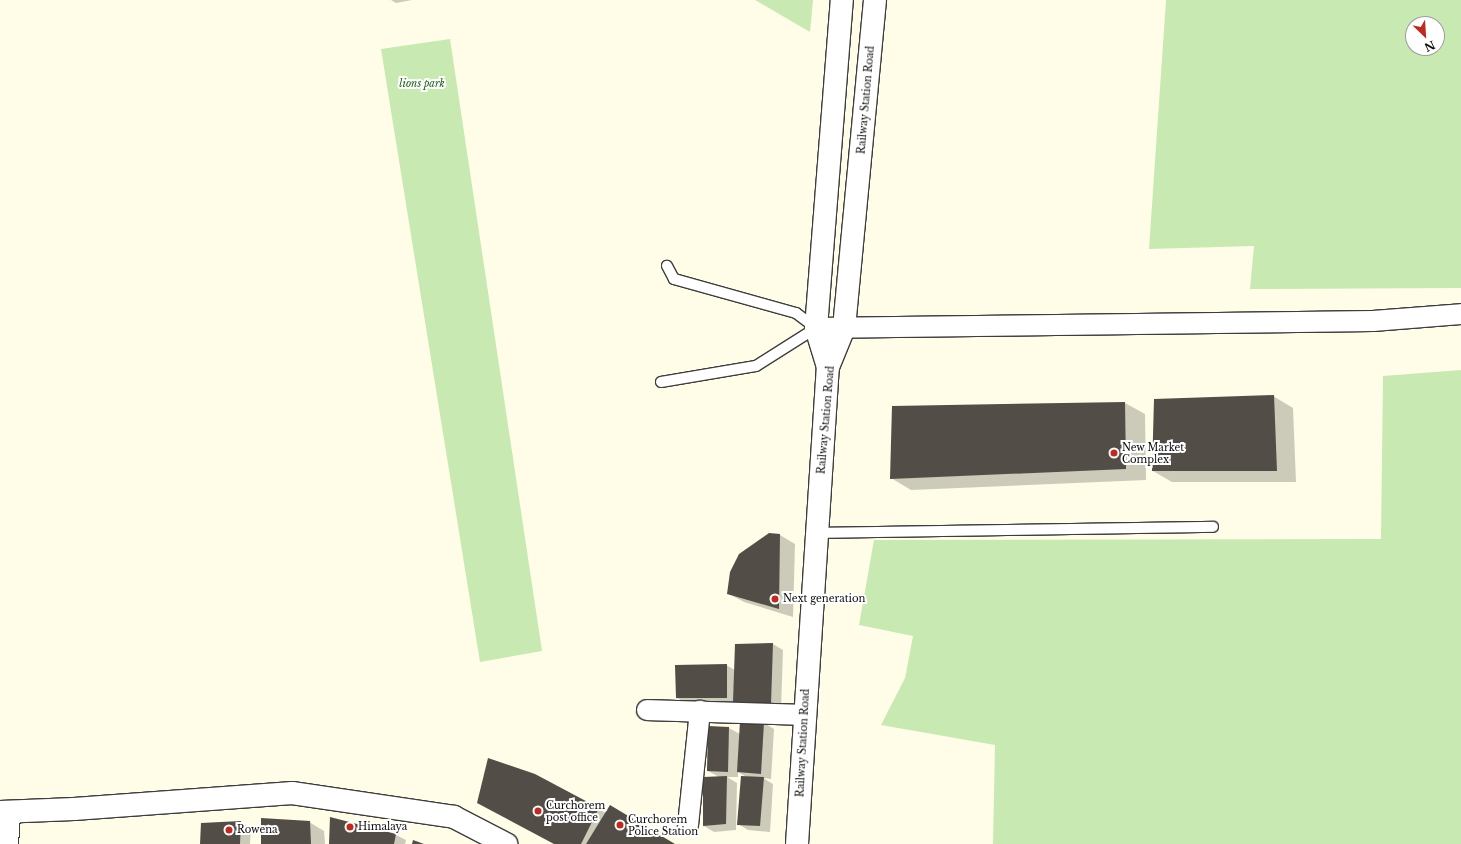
<!DOCTYPE html>
<html>
<head>
<meta charset="utf-8">
<style>
	body { margin:0 }
	#map { position:relative; width:1461px; height:844px; overflow:hidden; background:#fffde8; font-family:"Libre Baskerville",serif }
	div>[style] { position:absolute }
	.green>* { inset:0; background:#c8e9b2 }
	.shadow>* { inset:0; background:#0003 }
	.building>* { inset:0; background:#534d47 }
	.roads { filter:drop-shadow(1px 0 #3d3d3d) drop-shadow(-1px 0 #3d3d3d) drop-shadow(0 1px #3d3d3d) drop-shadow(0 -1px #3d3d3d) }
	.service>* { height:10px; margin:-5px; padding:0 5px; transform-origin:5px; border-radius:5px; background:#fff }
	.minor>* { height:20px; margin:-10px; padding:0 10px; transform-origin:10px; border-radius:10px; background:#fff }
	.tertiary>* { height:22px; margin:-11px; padding:0 11px; transform-origin:11px; border-radius:11px; background:#fff }
	.dots>* { width:11px; height:11px; translate:-50% -50%; box-sizing:border-box; border:2px solid #fff; border-radius:50% }
	span { translate:-50% -50%; white-space:nowrap; text-align:center; line-height:1.15; -webkit-text-stroke:4px #fff; paint-order:stroke }
	.park-label { font-size:10px; color:#21621a; font-style:italic }
	.street-label { font-size:10px; color:#0a0a0a }
	.poi-label { font-size:10px; color:#0a0a0a }
	.left { translate:0 -50%; text-align:left }
	.north { position:absolute; left:1405px; top:16px; width:40px; height:40px; box-sizing:border-box; background:#fff; border:1px solid #9d9d9d; border-radius:50%; rotate:155deg; font-size:11px; font-weight:700; line-height:16px; text-align:center; color:#0a0a0a }
	.north::after { content:''; display:block; margin:auto; width:14px; height:18px; background:#bd2a20; clip-path:polygon(50% 0,100% 100%,50% 72%,0 100%) }
</style>
</head>
<body>
<div id="map">
	<div class="green">
		<div style="clip-path:polygon(755px 0,813px 0,810px 32px)"></div>
		<div style="clip-path:polygon(evenodd,1166px 0,1461px 0,1461px 288px,1250px 289px,1254px 246px,1149px 249px,1166px 0,1413px 24px,1437px 24px,1437px 48px,1413px 48px,1413px 24px)"></div>
		<div style="clip-path:polygon(450px 39px,542px 651px,480px 662px,381px 49px)"></div>
		<div style="clip-path:polygon(1461px 370px,1461px 844px,993px 844px,995px 745px,881px 725px,905px 678px,913px 636px,859px 625px,874px 540px,1381px 539px,1383px 376px)"></div>
	</div>
	<div class="shadow">
		<div style="clip-path:polygon(391px 0,412px 0,396px 3px)"></div>
		<div style="clip-path:polygon(1273px 396px,1293px 408px,1296px 482px,1172px 482px,1153px 471px)"></div>
		<div style="clip-path:polygon(1125px 403px,1145px 414px,1146px 480px,911px 490px,891px 478px,893px 407px)"></div>
		<div style="clip-path:polygon(780px 535px,795px 544px,793px 617px,744px 602px,729px 594px)"></div>
		<div style="clip-path:polygon(773px 644px,783px 650px,781px 710px,687px 704px,677px 698px,726px 665px,735px 670px,736px 645px)"></div>
		<div style="clip-path:polygon(764px 723px,774px 729px,771px 779px,763px 778px,773px 784px,770px 832px,748px 830px,738px 824px,748px 778px,738px 772px,738px 777px,727px 777px,737px 783px,736px 830px,714px 832px,704px 826px,704px 778px,719px 777px,708px 771px,709px 727px,729px 728px,740px 734px)"></div>
		<div style="clip-path:polygon(535px 775px,606px 813px,673px 844px,555px 844px)"></div>
		<div style="clip-path:polygon(331px 819px,396px 835px,406px 840px,405px 844px,330px 844px)"></div>
		<div style="clip-path:polygon(241px 822px,251px 828px,250px 844px,201px 844px)"></div>
		<div style="clip-path:polygon(309px 822px,324px 831px,325px 844px,262px 844px)"></div>
	</div>
	<div class="building">
		<div style="clip-path:polygon(1274px 395px,1277px 471px,1152px 471px,1154px 399px)"></div>
		<div style="clip-path:polygon(1125px 402px,1126px 469px,890px 479px,892px 406px)"></div>
		<div style="clip-path:polygon(769px 533px,780px 534px,779px 609px,727px 594px,730px 572px,739px 554px)"></div>
		<div style="clip-path:polygon(773px 643px,771px 704px,733px 702px,735px 644px)"></div>
		<div style="clip-path:polygon(727px 664px,727px 698px,676px 698px,675px 665px)"></div>
		<div style="clip-path:polygon(740px 721px,764px 722px,761px 774px,737px 772px)"></div>
		<div style="clip-path:polygon(708px 726px,729px 727px,728px 772px,707px 771px)"></div>
		<div style="clip-path:polygon(488px 758px,535px 774px,599px 808px,581px 844px,554px 844px,477px 803px)"></div>
		<div style="clip-path:polygon(727px 776px,726px 824px,703px 826px,703px 777px)"></div>
		<div style="clip-path:polygon(741px 776px,764px 777px,760px 826px,737px 825px)"></div>
		<div style="clip-path:polygon(610px 805px,675px 844px,586px 844px)"></div>
		<div style="clip-path:polygon(330px 817px,396px 834px,394px 844px,329px 844px)"></div>
		<div style="clip-path:polygon(261px 818px,310px 821px,311px 844px,261px 844px)"></div>
		<div style="clip-path:polygon(241px 821px,240px 844px,200px 844px,201px 823px)"></div>
		<div style="clip-path:polygon(413px 840px,424px 844px,412px 844px)"></div>
	</div>
	<div class="roads">
		<div class="service">
			<div style="left:661px;top:382px;width:96px;rotate:-9.6deg"></div>
			<div style="left:756px;top:366px;width:71px;rotate:-32.3deg"></div>
			<div style="left:816px;top:328px;width:25px;rotate:-143deg"></div>
			<div style="left:796px;top:313px;width:127px;rotate:-164.4deg"></div>
			<div style="left:674px;top:279px;width:15px;rotate:-118deg"></div>
			<div style="left:817px;top:533px;width:396px;rotate:-0.9deg"></div>
		</div>
		<div class="minor">
			<div style="left:816px;top:328px;width:557px;rotate:-0.72deg"></div>
			<div style="left:1373px;top:321px;width:88px;rotate:-4.5deg"></div>
			<div style="left:647px;top:710px;width:158px;rotate:1.8deg"></div>
			<div style="left:688px;top:825px;width:115px;rotate:-84deg"></div>
		</div>
		<div class="tertiary">
			<div style="left:828px;top:367px;width:41px;rotate:-107.1deg"></div>
			<div style="left:816px;top:328px;width:329px;rotate:-85.5deg"></div>
			<div style="left:0;top:812px;width:74px;rotate:-2.3deg"></div>
			<div style="left:74px;top:809px;width:219px;rotate:-4.2deg"></div>
			<div style="left:292px;top:793px;width:164px;rotate:8.4deg"></div>
			<div style="left:454px;top:817px;width:59px;rotate:27.4deg"></div>
			<div style="left:7px;top:844px;width:32px;rotate:-86deg"></div>
			<div style="left:797px;top:844px;width:478px;rotate:-86.3deg"></div>
			<div style="left:828px;top:367px;width:42px;rotate:-67.7deg"></div>
			<div style="left:844px;top:328px;width:329px;rotate:-84.6deg"></div>
		</div>
	</div>
	<div class="dots">
		<div style="left:1114px;top:453px;background:#bd2a20"></div>
		<div style="left:775px;top:599px;background:#bd2a20"></div>
		<div style="left:538px;top:811px;background:#bd2a20"></div>
		<div style="left:620px;top:825px;background:#bd2a20"></div>
		<div style="left:350px;top:827px;background:#bd2a20"></div>
		<div style="left:229px;top:830px;background:#bd2a20"></div>
	</div>
	<div class="park-label">
		<span style="left:422px;top:84px">lions park</span>
	</div>
	<div class="street-label">
		<span style="left:866px;top:100px;rotate:-85deg">Railway Station Road</span>
		<span style="left:826px;top:420px;rotate:-85deg">Railway Station Road</span>
		<span style="left:803px;top:743px;rotate:-87deg">Railway Station Road</span>
	</div>
	<div class="poi-label">
		<span class="left" style="left:1122px;top:453px">New Market<br>Complex</span>
		<span class="left" style="left:783px;top:599px">Next generation</span>
		<span class="left" style="left:546px;top:811px">Curchorem<br>post office</span>
		<span class="left" style="left:628px;top:825px">Curchorem<br>Police Station</span>
		<span class="left" style="left:358px;top:827px">Himalaya</span>
		<span class="left" style="left:237px;top:830px">Rowena</span>
	</div>
	<div class="north">N</div>
</div>
</body>
</html>
